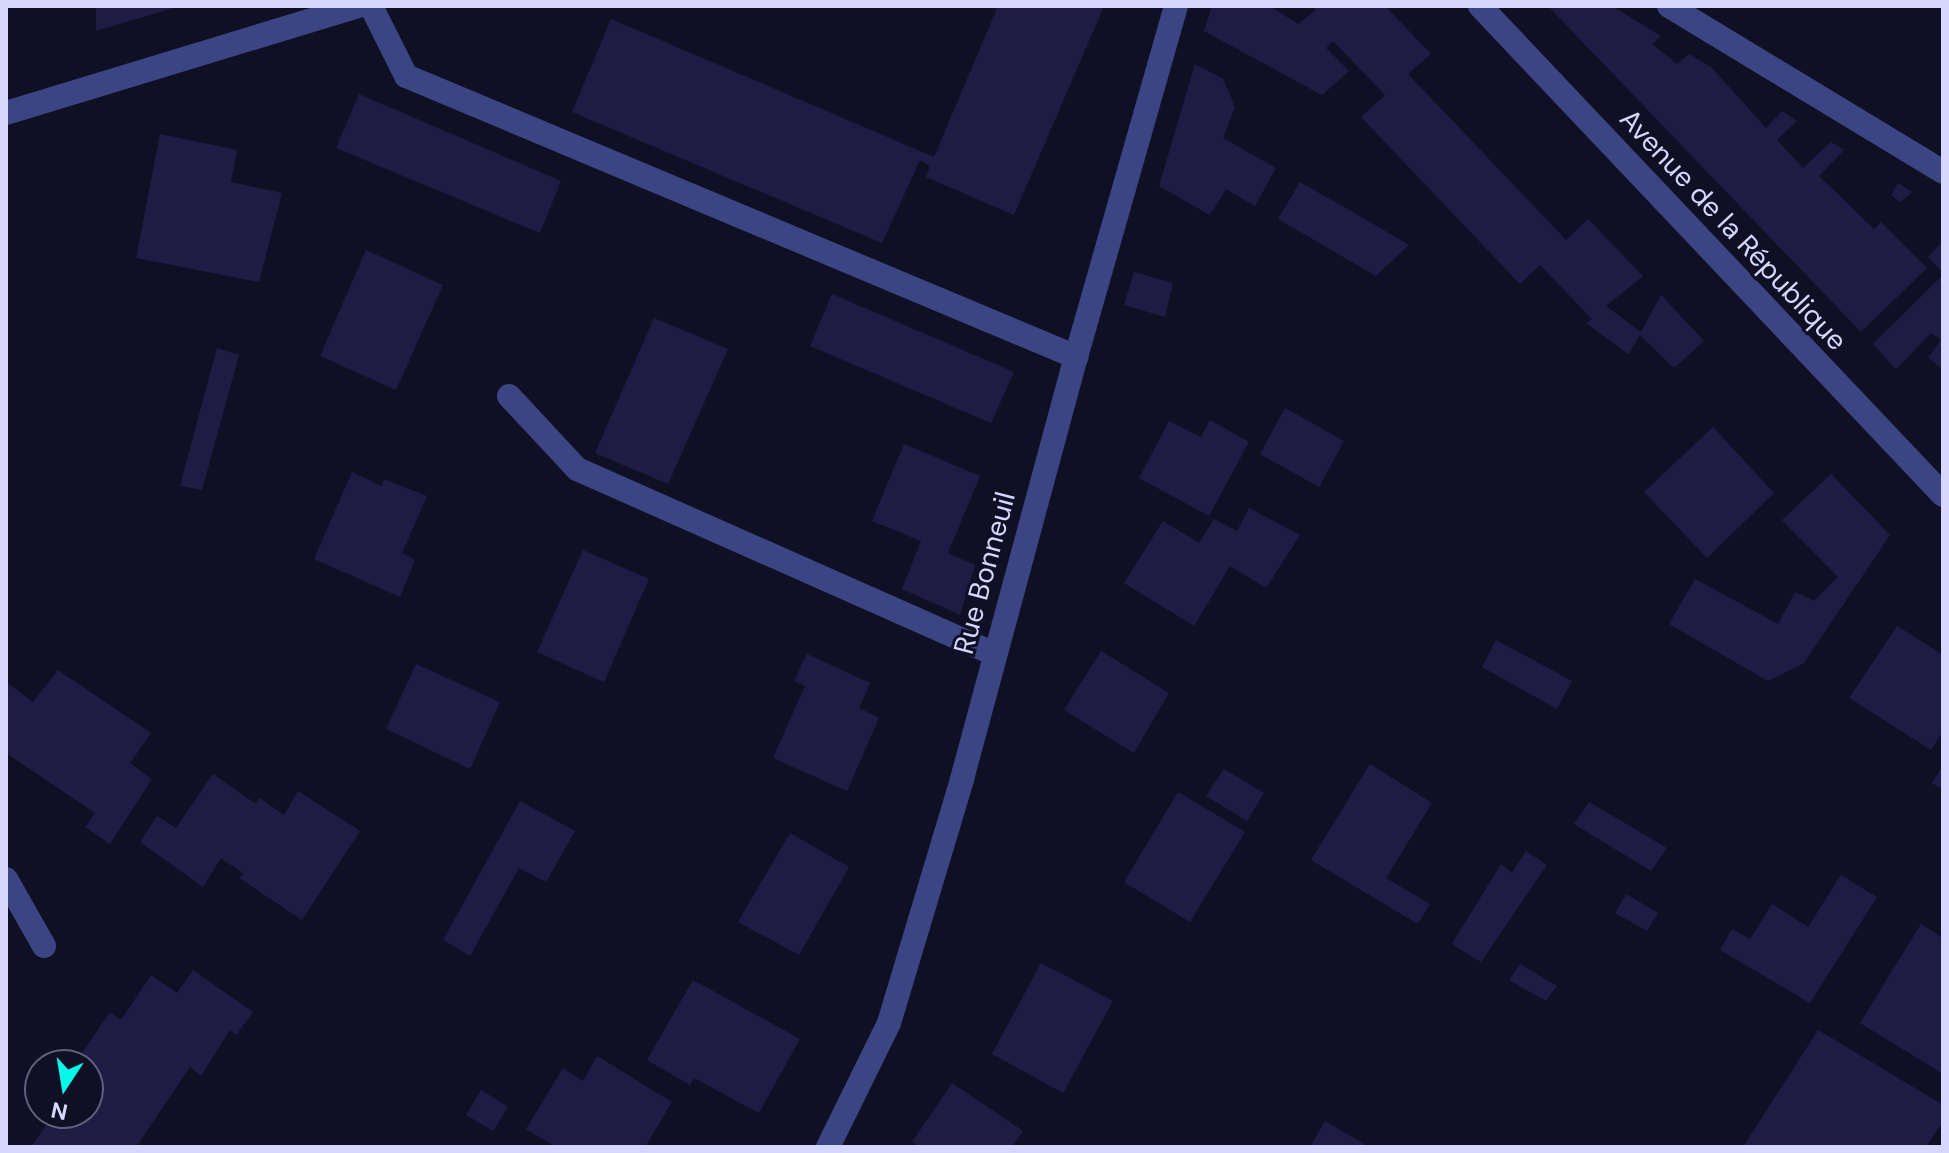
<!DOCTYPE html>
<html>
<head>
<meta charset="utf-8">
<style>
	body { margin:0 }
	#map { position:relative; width:1949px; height:1153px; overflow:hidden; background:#101025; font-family:"DM Sans",sans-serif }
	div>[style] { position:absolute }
	.building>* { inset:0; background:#1e1c45 }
	.minor>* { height:24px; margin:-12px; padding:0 12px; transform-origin:12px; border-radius:12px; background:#3c4583 }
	span { translate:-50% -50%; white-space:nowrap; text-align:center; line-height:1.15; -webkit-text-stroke:6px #101025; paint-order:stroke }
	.street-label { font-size:28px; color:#d5d7fe }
	.frame { position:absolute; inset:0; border:8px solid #d5d7fe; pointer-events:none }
	.north { position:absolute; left:24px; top:1049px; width:80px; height:80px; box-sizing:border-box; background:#101025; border:2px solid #5f607c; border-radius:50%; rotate:192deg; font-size:22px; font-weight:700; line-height:32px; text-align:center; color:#d5d7fe }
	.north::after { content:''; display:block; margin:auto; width:28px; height:36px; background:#08f7e9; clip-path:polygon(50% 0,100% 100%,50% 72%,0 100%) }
</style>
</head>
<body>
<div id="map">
	<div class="building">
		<div style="clip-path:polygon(96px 6px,177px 6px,177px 7px,96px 31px)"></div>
		<div style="clip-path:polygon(998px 6px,1104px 6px,1014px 215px,926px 177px,930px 166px,920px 160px,882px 243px,572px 112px,611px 19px,934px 157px)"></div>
		<div style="clip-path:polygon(1212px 6px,1270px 6px,1298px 24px,1316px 10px,1312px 6px,1385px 6px,1431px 54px,1408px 74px,1566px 240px,1588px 219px,1643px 276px,1606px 306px,1641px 332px,1661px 295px,1704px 341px,1674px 368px,1640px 335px,1628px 354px,1586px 323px,1592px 319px,1540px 265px,1520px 284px,1361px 117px,1385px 95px,1333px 41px,1326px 48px,1349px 71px,1322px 95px,1204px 31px)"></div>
		<div style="clip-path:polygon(1548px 6px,1612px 6px,1661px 36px,1652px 44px,1677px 64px,1689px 54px,1711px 67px,1766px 128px,1782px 111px,1797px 121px,1777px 140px,1803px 168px,1831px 142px,1844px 150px,1819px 176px,1874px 229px,1881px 222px,1927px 268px,1861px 332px)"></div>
		<div style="clip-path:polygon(1195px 64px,1223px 79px,1235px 107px,1223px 138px,1276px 168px,1255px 206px,1226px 189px,1210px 215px,1159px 186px)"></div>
		<div style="clip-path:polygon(359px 94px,561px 181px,540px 233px,336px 148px)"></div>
		<div style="clip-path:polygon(160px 134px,237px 150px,231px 182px,282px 193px,259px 282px,136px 258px)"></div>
		<div style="clip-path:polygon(1300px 182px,1351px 211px,1409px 245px,1376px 276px,1278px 219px)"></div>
		<div style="clip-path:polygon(1898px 183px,1912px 192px,1901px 202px,1891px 195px)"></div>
		<div style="clip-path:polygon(1943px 241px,1943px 273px,1928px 257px)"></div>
		<div style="clip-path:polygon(366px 250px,443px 285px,396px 390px,320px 356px)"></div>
		<div style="clip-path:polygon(1134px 272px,1173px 283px,1165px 317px,1124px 305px)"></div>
		<div style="clip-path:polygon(1943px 275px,1943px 369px,1928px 358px,1941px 340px,1931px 333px,1896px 369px,1873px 344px)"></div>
		<div style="clip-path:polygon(832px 294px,1014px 372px,991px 423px,810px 346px)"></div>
		<div style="clip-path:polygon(654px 318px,728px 349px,668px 484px,595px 453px)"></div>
		<div style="clip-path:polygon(217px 348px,239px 355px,202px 490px,180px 486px)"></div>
		<div style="clip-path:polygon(1285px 408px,1344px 441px,1319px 487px,1260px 454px)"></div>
		<div style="clip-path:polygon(1210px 420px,1249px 442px,1209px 516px,1139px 478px,1169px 421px,1201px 437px)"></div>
		<div style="clip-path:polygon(1713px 427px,1774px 493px,1707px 558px,1644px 492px)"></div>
		<div style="clip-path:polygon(904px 444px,980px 476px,948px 553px,975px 565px,960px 615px,902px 589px,921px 541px,872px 521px)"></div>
		<div style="clip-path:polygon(352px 472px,381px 486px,384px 479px,427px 496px,402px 553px,415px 560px,400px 597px,314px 559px)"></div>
		<div style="clip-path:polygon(1831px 474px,1890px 535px,1804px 663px,1768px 681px,1669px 624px,1695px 579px,1778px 624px,1795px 592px,1814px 601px,1838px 577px,1782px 520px)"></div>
		<div style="clip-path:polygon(1249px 508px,1300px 535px,1266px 588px,1230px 566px,1194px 626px,1124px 583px,1163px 521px,1199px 543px,1214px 519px,1237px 531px)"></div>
		<div style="clip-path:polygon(583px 550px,649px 579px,604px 682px,537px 652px)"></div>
		<div style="clip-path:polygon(1897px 626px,1943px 655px,1943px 731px,1931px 750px,1849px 698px)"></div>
		<div style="clip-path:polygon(1496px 640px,1572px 681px,1557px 709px,1482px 667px)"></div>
		<div style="clip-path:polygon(1101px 651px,1169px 693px,1134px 753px,1064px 710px)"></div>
		<div style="clip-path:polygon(807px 654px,870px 683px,859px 708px,879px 718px,847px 791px,773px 758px,805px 686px,794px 681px)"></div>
		<div style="clip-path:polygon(416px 664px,500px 702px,470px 769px,386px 729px)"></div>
		<div style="clip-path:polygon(58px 670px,151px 733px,130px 763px,152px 779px,110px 844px,85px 827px,95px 813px,6px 753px,6px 682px,33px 702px)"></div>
		<div style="clip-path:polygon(1370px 764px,1432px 803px,1386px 878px,1430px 904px,1418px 924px,1311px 860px)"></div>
		<div style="clip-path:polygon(1943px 765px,1943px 790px,1932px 783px)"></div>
		<div style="clip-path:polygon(1224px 769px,1264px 793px,1247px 821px,1206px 796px)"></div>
		<div style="clip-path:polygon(213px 774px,256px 804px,260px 798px,284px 815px,298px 791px,360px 831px,302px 920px,239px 878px,244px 874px,221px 858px,203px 887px,140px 842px,157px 816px,176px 828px)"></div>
		<div style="clip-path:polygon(1178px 792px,1245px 832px,1190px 922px,1124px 882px)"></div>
		<div style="clip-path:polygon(520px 801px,575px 831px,546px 882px,519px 868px,470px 956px,443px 940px)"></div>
		<div style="clip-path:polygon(1589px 802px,1667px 848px,1651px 871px,1574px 824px)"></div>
		<div style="clip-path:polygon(790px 833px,849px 867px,799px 955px,738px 922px)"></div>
		<div style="clip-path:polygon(1526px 851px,1547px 865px,1481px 962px,1452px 944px,1501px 864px,1512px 873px)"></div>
		<div style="clip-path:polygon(1841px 875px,1877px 897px,1810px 1003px,1720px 950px,1732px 929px,1750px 939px,1772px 904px,1808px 927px)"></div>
		<div style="clip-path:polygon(1626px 894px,1658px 913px,1647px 931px,1615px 913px)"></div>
		<div style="clip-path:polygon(1921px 924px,1943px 938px,1943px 1074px,1860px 1023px)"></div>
		<div style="clip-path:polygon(1041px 963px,1113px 1001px,1063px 1093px,992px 1054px)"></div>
		<div style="clip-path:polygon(1520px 964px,1557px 986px,1546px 1001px,1509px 980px)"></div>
		<div style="clip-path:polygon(193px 970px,253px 1012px,236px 1035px,230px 1030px,201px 1076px,190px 1067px,136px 1147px,31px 1147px,55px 1113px,88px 1113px,88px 1065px,74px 1065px,110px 1012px,121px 1020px,151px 975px,177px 993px)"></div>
		<div style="clip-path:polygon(693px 980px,800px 1039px,759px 1113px,694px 1078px,690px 1085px,647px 1060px)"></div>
		<div style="clip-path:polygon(1818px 1030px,1943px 1105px,1943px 1121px,1926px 1147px,1743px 1147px)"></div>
		<div style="clip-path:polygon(597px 1056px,672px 1102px,645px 1147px,556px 1147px,526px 1129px,563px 1068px,583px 1081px)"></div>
		<div style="clip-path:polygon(952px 1083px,1023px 1131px,1012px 1147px,919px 1147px,912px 1142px)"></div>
		<div style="clip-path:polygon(481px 1090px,508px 1107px,493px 1131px,466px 1115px)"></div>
		<div style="clip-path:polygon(1325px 1121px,1369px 1147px,1310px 1147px)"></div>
	</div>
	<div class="minor">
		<div style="left:371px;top:6px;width:78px;rotate:63.4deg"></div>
		<div style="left:406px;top:76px;width:727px;rotate:22.75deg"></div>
		<div style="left:1480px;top:6px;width:673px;rotate:46.56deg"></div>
		<div style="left:1669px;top:6px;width:320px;rotate:31.2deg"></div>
		<div style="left:6px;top:113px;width:368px;rotate:-16.9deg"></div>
		<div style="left:509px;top:396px;width:100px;rotate:47deg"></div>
		<div style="left:577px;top:469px;width:456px;rotate:23.9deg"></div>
		<div style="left:6px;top:879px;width:77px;rotate:60.4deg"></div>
		<div style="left:828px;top:1147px;width:138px;rotate:-63.8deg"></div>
		<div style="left:889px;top:1023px;width:255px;rotate:-73.3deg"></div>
		<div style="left:962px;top:779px;width:437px;rotate:-74.9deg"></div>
		<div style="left:1076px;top:357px;width:365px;rotate:-74.1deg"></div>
	</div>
	<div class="street-label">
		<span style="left:1733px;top:230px;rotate:47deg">Avenue de la République</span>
		<span style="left:985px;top:573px;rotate:-75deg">Rue Bonneuil</span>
	</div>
	<div class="frame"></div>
	<div class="north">N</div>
</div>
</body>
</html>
